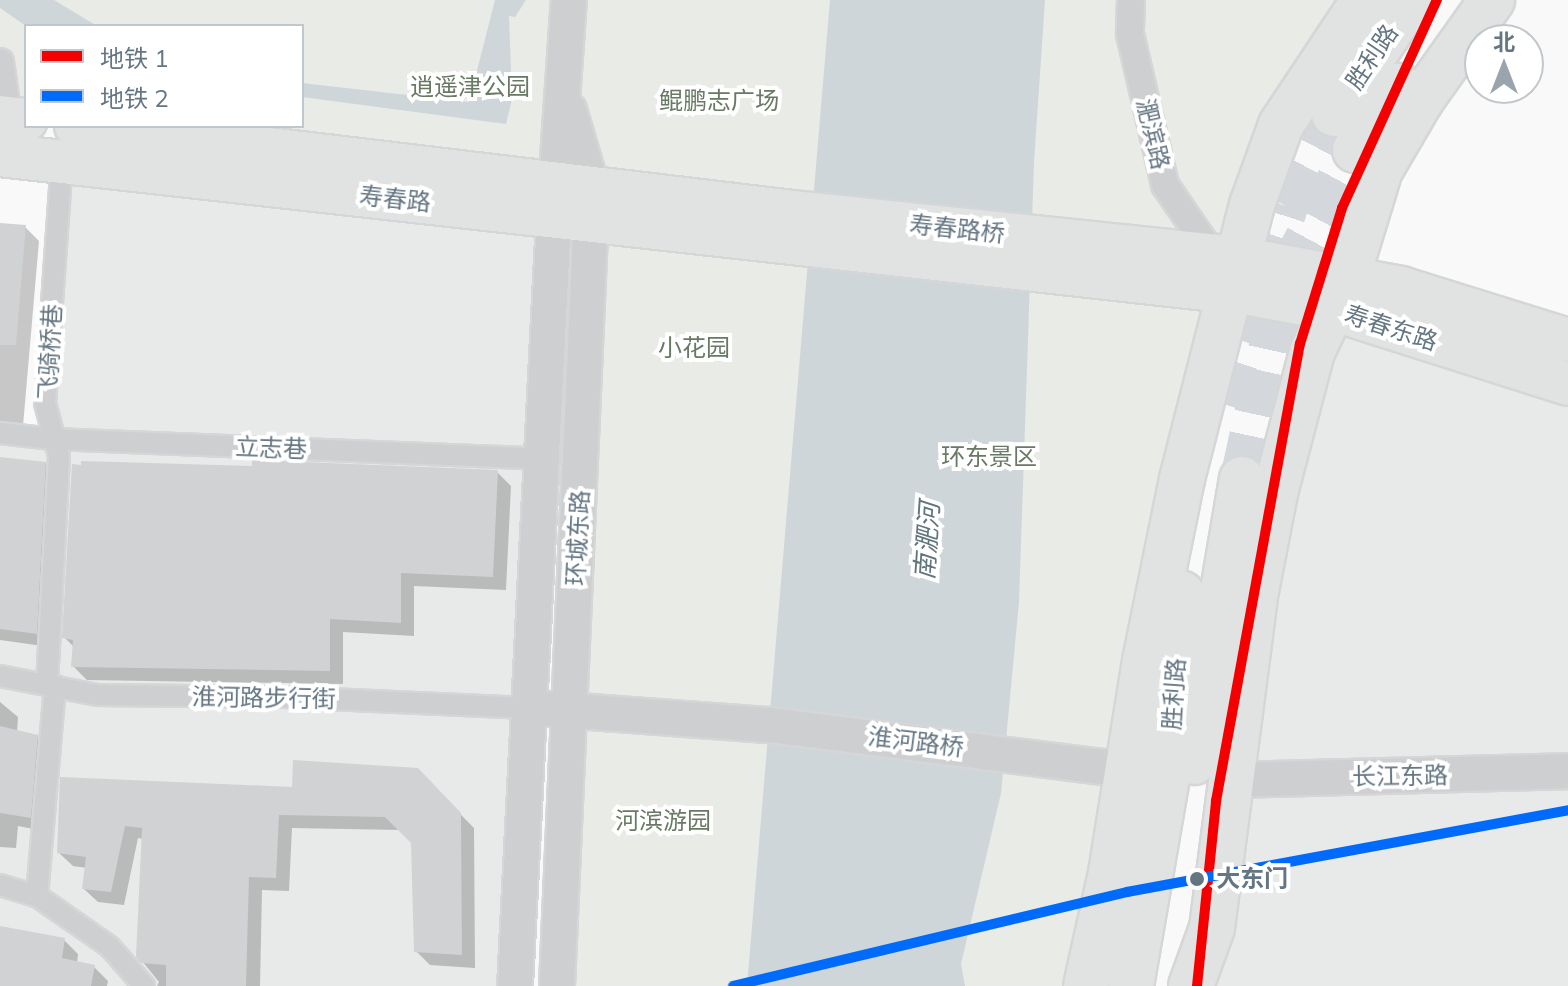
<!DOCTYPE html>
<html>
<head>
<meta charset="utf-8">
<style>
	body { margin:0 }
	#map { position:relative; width:1568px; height:986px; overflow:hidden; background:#f9f9f9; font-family:Mulish,"Noto Sans SC",sans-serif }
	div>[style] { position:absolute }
	.built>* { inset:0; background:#e8e9e9 }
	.green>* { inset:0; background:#e8ebe6 }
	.water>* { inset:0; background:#ced6d9 }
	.shadow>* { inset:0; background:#0003 }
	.building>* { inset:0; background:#d0d2d3 }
	.trunk-tunnel>* { height:44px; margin-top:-22px; transform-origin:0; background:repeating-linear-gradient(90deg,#d4d8dc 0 44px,transparent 0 66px) }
	.roads { filter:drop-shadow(2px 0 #d5d6d7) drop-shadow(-2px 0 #d5d6d7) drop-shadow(0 2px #d5d6d7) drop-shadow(0 -2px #d5d6d7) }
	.pedestrian>* { height:20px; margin:-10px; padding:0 10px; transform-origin:10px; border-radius:10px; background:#cecfd0 }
	.minor>* { height:26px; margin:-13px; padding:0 13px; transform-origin:13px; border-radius:13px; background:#cecfd0 }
	.tertiary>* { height:34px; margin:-17px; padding:0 17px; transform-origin:17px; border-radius:17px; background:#cecfd0 }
	.primary>* { height:42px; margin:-21px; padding:0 21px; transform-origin:21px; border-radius:21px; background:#e1e2e2 }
	.trunk>* { height:44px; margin:-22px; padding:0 22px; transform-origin:22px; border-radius:22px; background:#e1e2e2 }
	.metro-1>* { height:10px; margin:-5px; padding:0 5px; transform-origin:5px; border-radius:5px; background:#f50000 }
	.metro-2>* { height:10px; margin:-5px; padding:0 5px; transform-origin:5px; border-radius:5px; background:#006bfa }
	.dots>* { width:22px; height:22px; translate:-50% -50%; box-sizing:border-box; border:4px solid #fff; border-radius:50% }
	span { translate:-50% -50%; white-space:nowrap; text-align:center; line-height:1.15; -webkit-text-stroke:8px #fff; paint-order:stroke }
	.street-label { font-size:24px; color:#657683 }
	.park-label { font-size:24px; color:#687a64 }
	.stop-label { font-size:24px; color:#657683; font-weight:700 }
	.left { translate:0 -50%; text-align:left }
	.water-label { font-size:26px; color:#60757c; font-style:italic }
	.legend { position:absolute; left:24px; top:24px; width:280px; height:104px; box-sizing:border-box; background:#fff; border:2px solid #c1c8cd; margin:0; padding:10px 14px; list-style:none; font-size:24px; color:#657683 }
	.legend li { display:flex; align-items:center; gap:16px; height:40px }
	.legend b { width:40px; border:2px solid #c1c8cd }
	.north { position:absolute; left:1464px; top:24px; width:80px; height:80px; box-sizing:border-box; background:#fff; border:2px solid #c1c8cd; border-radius:50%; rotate:0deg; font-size:22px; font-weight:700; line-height:32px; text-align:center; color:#657683 }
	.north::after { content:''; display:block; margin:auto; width:28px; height:36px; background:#99a4ac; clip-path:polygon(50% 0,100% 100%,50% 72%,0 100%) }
</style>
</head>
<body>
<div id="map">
	<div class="built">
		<div style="clip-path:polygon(62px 162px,554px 218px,515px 986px,0 986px,0 433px,52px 439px)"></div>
		<div style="clip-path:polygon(1335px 310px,1568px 384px,1568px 986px,1191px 986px,1256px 591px)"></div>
	</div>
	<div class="green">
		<div style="clip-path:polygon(0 0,1364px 0,1238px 258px,556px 184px,76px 126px,302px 126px,302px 26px,26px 26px,26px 120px,0 117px)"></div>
		<div style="clip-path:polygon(590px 221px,1231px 292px,1086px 986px,558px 986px)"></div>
	</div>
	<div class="water">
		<div style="clip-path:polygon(0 0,54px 0,97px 26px,26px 26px,0 8px)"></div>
		<div style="clip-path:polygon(495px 0,526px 0,515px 17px,509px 16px,512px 99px,506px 124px,302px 97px,302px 83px,469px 102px)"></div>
		<div style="clip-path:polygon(830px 0,1045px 0,1034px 162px,1019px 602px,1001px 793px,961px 964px,965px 986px,747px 986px)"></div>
	</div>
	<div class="shadow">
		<div style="clip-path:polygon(0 225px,25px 227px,39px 241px,23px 426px,0 424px)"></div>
		<div style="clip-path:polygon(0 459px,45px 463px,59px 477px,50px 647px,0 640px)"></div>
		<div style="clip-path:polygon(497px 472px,511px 486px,506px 590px,414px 586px,414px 636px,343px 632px,343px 684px,87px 680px,73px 666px,74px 647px,64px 637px)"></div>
		<div style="clip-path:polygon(0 702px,18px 717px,17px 732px,37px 737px,51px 751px,44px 831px,18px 826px,16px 848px,0 847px)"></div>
		<div style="clip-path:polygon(417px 770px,474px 828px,475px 968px,430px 965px,416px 951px,413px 842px,400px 830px,292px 828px,289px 891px,262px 890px,260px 986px,157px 986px,159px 982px,138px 956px,143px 839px,138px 838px,124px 905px,98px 902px,84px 889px,87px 868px,73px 866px,59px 853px,61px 825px)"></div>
		<div style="clip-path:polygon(0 928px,64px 940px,78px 954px,77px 963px,94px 967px,108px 981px,107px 986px,0 986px)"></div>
	</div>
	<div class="building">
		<div style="clip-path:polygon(0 223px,26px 225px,16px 345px,0 345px)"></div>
		<div style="clip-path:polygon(0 457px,46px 462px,37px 634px,0 629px)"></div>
		<div style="clip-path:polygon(252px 460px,498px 470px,493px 577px,401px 573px,401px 623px,330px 619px,330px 671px,71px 667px,73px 640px,62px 638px,72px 464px,81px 465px,81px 461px,252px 466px)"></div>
		<div style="clip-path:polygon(0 726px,38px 735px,31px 818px,0 813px)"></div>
		<div style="clip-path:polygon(293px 760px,418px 768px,461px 813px,462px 955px,414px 952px,411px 843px,385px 817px,279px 815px,276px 878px,249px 877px,246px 986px,166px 986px,166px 965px,141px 963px,136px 957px,142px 828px,125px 826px,111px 892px,82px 889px,86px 857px,57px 853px,60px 777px,292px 787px)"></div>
		<div style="clip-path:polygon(0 926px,65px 938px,62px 958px,95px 965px,91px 986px,0 986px)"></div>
	</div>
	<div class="trunk-tunnel">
		<div style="left:1223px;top:404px;width:208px;rotate:-72.3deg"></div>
		<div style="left:1286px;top:206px;width:104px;rotate:-62.4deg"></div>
		<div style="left:1242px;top:479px;width:207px;rotate:-77.7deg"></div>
		<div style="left:1286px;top:277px;width:145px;rotate:-61.5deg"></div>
	</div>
	<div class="roads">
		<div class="pedestrian">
			<div style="left:0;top:433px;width:53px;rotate:6.5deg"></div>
			<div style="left:53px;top:439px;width:489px;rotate:2.3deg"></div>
			<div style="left:0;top:676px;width:99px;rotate:11.1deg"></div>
			<div style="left:97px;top:695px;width:188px;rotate:0.6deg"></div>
			<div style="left:285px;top:697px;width:244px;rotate:2.6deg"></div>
			<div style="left:47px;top:685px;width:229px;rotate:-87deg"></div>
			<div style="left:59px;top:456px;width:55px;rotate:-104.8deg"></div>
			<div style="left:45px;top:403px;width:242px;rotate:-86deg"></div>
			<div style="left:0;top:885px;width:39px;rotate:17deg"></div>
			<div style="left:37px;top:896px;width:89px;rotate:34.9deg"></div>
			<div style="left:110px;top:947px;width:52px;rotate:48.9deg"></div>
			<div style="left:37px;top:896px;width:211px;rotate:-85.1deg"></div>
		</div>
		<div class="minor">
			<div style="left:1131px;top:0;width:34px;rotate:92deg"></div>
			<div style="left:1130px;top:34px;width:155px;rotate:76.9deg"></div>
			<div style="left:1165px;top:185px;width:85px;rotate:55.6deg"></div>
			<div style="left:0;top:62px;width:57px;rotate:81.9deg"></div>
		</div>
		<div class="tertiary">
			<div style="left:550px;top:709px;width:221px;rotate:4.2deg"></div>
			<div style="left:770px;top:725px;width:361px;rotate:7.2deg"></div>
			<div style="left:1231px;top:780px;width:337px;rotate:-1.5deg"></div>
			<div style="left:515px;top:986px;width:769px;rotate:-87.09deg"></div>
			<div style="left:554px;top:218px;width:219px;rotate:-86.1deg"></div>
			<div style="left:557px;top:986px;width:799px;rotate:-87.49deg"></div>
			<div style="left:592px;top:188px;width:81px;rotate:-106.4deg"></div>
		</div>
		<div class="primary">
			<div style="left:0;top:117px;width:26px;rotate:7deg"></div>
			<div style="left:76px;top:126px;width:722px;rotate:6.84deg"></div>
			<div style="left:793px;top:212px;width:447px;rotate:5.9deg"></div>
			<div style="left:1238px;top:258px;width:166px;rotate:10.4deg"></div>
			<div style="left:1401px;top:288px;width:175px;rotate:17.3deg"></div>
			<div style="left:0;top:155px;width:1259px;rotate:6.34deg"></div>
			<div style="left:1251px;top:294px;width:86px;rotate:10.8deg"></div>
			<div style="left:1335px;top:310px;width:244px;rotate:17.6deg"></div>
		</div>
		<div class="trunk">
			<div style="left:1334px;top:114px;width:138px;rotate:-56deg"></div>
			<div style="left:1355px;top:150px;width:78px;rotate:-55.5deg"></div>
			<div style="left:1194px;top:762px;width:287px;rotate:-80.4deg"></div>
			<div style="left:1086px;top:986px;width:116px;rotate:-77.5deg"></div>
			<div style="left:1111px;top:873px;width:215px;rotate:-80.9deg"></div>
			<div style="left:1145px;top:661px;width:186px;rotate:-78.5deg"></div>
			<div style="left:1182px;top:479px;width:283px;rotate:-75.7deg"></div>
			<div style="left:1252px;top:205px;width:85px;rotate:-70.1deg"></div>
			<div style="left:1281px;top:125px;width:150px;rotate:-56.4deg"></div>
			<div style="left:1131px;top:986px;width:218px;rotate:-80.2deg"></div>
			<div style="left:1168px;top:771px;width:178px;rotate:-85.5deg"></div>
			<div style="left:1191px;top:986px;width:62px;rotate:-70.1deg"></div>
			<div style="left:1212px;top:928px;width:340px;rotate:-82.6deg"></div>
			<div style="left:1256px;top:591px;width:100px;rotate:-79deg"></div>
			<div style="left:1275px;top:493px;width:146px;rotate:-75.3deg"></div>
			<div style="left:1312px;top:352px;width:82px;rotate:-64.7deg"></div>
			<div style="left:1347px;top:278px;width:113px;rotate:-73deg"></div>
			<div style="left:1380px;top:170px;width:81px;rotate:-59.6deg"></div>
			<div style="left:1421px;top:100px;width:123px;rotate:-54.6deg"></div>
		</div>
	</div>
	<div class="metro-1">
		<div style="left:1197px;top:986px;width:186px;rotate:-84.1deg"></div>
		<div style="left:1216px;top:801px;width:465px;rotate:-79.6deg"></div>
		<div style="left:1300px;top:344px;width:142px;rotate:-72.8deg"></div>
		<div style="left:1342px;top:208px;width:229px;rotate:-65.5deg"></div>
	</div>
	<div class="metro-2">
		<div style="left:733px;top:986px;width:405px;rotate:-13.4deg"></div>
		<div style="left:1127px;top:892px;width:449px;rotate:-10.5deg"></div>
	</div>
	<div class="dots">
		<div style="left:1197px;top:879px;background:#657683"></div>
	</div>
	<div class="street-label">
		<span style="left:1372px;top:57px;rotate:-56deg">胜利路</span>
		<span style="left:1153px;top:134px;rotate:77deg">淝滨路</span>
		<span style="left:395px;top:199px;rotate:6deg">寿春路</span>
		<span style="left:957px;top:229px;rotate:6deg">寿春路桥</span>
		<span style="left:1391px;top:328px;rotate:18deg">寿春东路</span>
		<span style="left:50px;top:352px;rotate:-87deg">飞骑桥巷</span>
		<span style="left:271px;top:448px;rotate:2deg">立志巷</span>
		<span style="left:578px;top:538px;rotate:-87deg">环城东路</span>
		<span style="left:1174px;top:694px;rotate:-86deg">胜利路</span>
		<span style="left:264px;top:698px;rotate:1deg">淮河路步行街</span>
		<span style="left:916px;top:742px;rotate:7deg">淮河路桥</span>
		<span style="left:1400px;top:776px;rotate:-1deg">长江东路</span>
	</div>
	<div class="park-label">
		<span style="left:470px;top:87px">逍遥津公园</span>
		<span style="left:719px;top:101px">鲲鹏志广场</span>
		<span style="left:694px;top:348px">小花园</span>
		<span style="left:989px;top:457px">环东景区</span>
		<span style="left:663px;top:821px">河滨游园</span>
	</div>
	<div class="stop-label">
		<span class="left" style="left:1216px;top:879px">大东门</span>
	</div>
	<div class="water-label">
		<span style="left:927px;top:541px;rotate:-86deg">南淝河</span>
	</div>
	<ul class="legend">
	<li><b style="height:10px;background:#f50000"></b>地铁 1</li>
	<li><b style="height:10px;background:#006bfa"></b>地铁 2</li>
	</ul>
	<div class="north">北</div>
</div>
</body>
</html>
